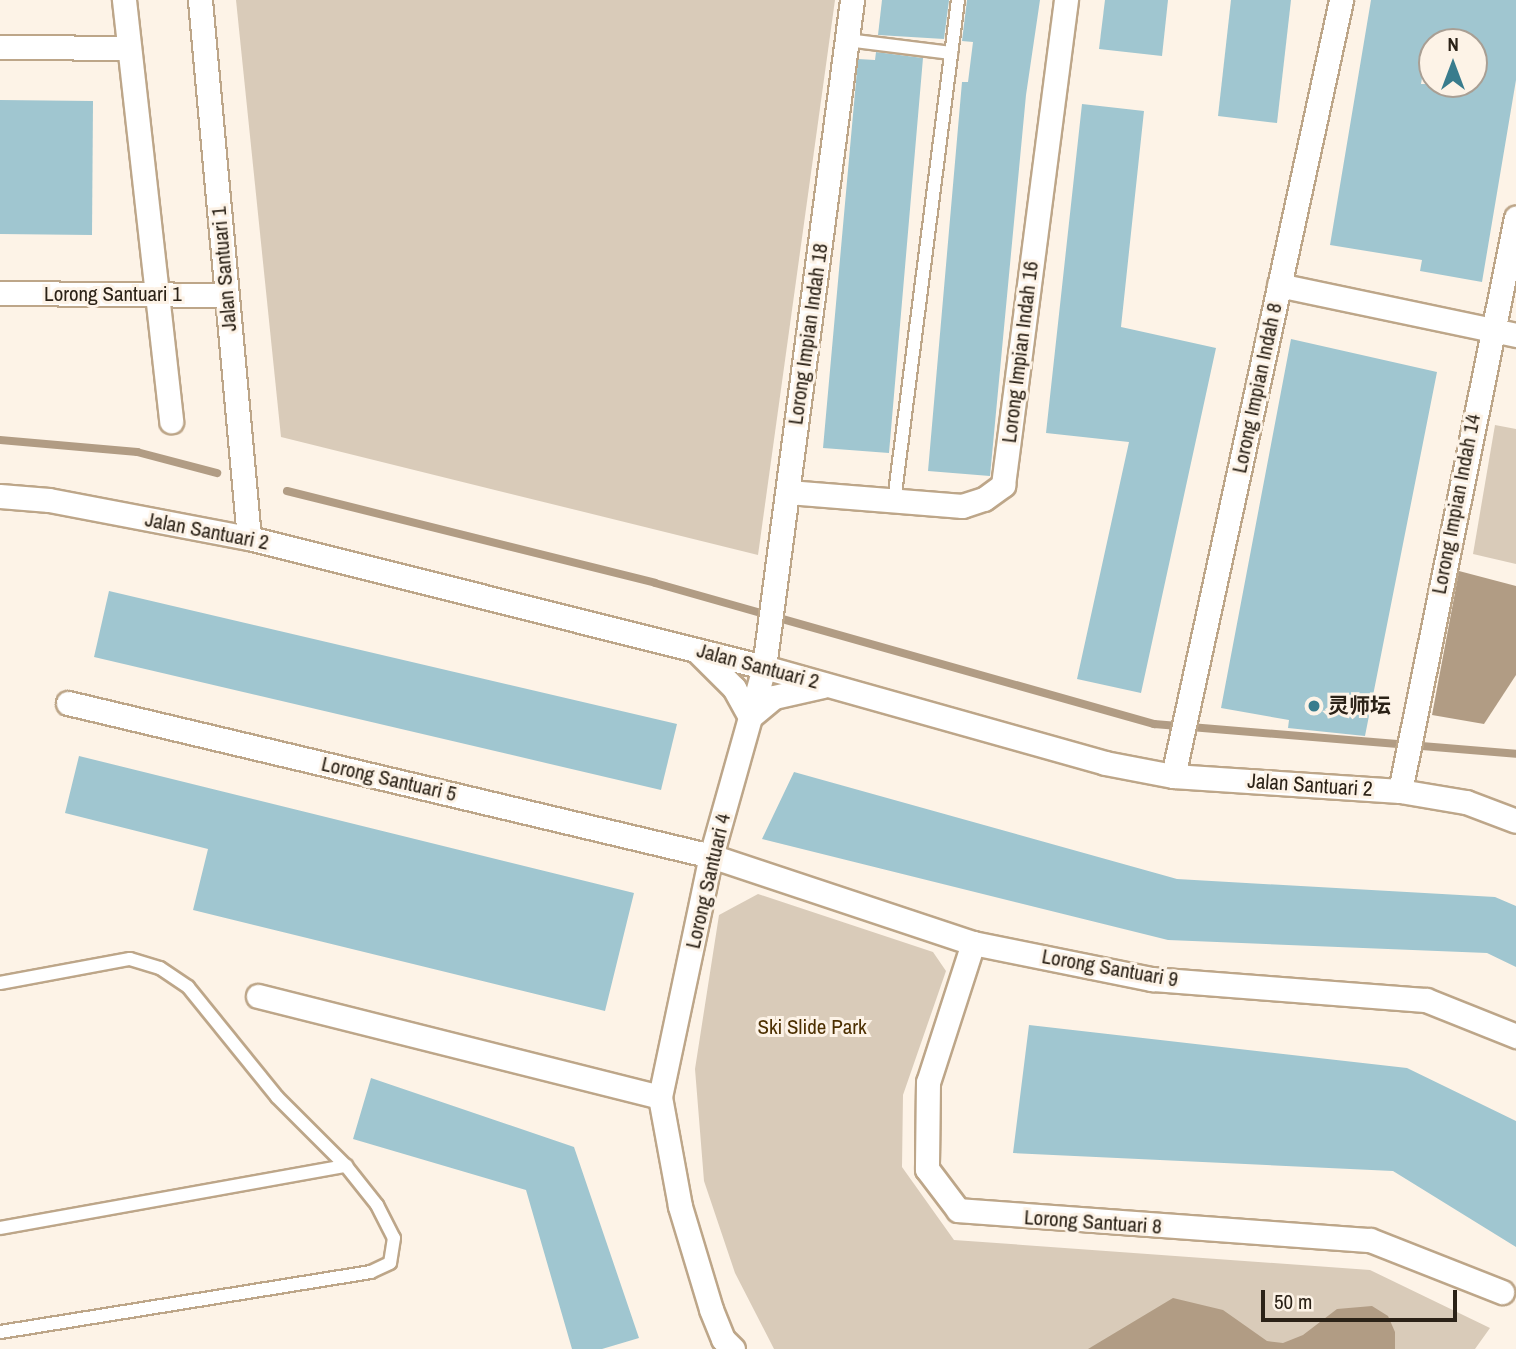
<!DOCTYPE html>
<html>
<head>
<meta charset="utf-8">
<style>
	body { margin:0 }
	#map { position:relative; width:1516px; height:1349px; overflow:hidden; background:#fdf3e7; font-family:"Archivo Narrow","Noto Sans SC",sans-serif }
	div>[style] { position:absolute }
	.green>* { inset:0; background:#d9cbb9 }
	.water>* { inset:0; background:#b19c84 }
	.stream>* { height:8px; margin:-4px; padding:0 4px; transform-origin:4px; border-radius:4px; background:#b19c84 }
	.building>* { inset:0; background:#a0c6d0 }
	.roads { filter:drop-shadow(2px 0 #bda689) drop-shadow(-2px 0 #bda689) drop-shadow(0 2px #bda689) drop-shadow(0 -2px #bda689) }
	.lane>* { height:12px; margin:-6px; padding:0 6px; transform-origin:6px; border-radius:6px; background:#fff }
	.street>* { height:23px; margin:-11.5px; padding:0 11.5px; transform-origin:11.5px; border-radius:11.5px; background:#fff }
	.dots>* { width:19px; height:19px; translate:-50% -50%; box-sizing:border-box; border:4px solid #fdf3e7; border-radius:50% }
	span { translate:-50% -50%; white-space:nowrap; text-align:center; line-height:1.15; -webkit-text-stroke:6px #fdf3e7; paint-order:stroke }
	.street-label { font-size:21px; color:#2b2217 }
	.poi-label { font-size:21px; color:#2b2217; font-weight:700 }
	.left { translate:0 -50%; text-align:left }
	.park-label { font-size:21px; color:#4c2f00 }
	.north { position:absolute; left:1418px; top:28px; width:70px; height:70px; box-sizing:border-box; background:#fdf3e7; border:2px solid #a99f94; border-radius:50%; rotate:0deg; font-size:19px; font-weight:700; line-height:28px; text-align:center; color:#2b2217 }
	.north::after { content:''; display:block; margin:auto; width:24px; height:32px; background:#397c8d; clip-path:polygon(50% 0,100% 100%,50% 72%,0 100%) }
	.scale { position:absolute; left:1261px; top:1290px; width:196px; height:32px; box-sizing:border-box; border:4px solid #2b2217; border-top:0; padding-left:9px; font-size:21px; line-height:24px; white-space:nowrap; color:#2b2217; -webkit-text-stroke:5px #fdf3e7; paint-order:stroke }
</style>
</head>
<body>
<div id="map">
	<div class="green">
		<div style="clip-path:polygon(236px 0,835px 0,758px 555px,281px 437px)"></div>
		<div style="clip-path:polygon(1495px 425px,1516px 429px,1516px 564px,1473px 554px)"></div>
		<div style="clip-path:polygon(758px 894px,933px 952px,946px 971px,903px 1095px,902px 1167px,954px 1240px,1370px 1270px,1490px 1328px,1475px 1349px,774px 1349px,735px 1273px,704px 1181px,695px 1069px,719px 915px)"></div>
	</div>
	<div class="water">
		<div style="clip-path:polygon(1459px 571px,1516px 586px,1516px 675px,1484px 724px,1432px 715px)"></div>
		<div style="clip-path:polygon(1173px 1298px,1223px 1310px,1267px 1341px,1283px 1343px,1303px 1335px,1337px 1309px,1372px 1306px,1388px 1316px,1395px 1332px,1395px 1349px,1088px 1349px)"></div>
	</div>
	<div class="stream">
		<div style="left:0;top:440px;width:138px;rotate:5deg"></div>
		<div style="left:137px;top:452px;width:83px;rotate:14.7deg"></div>
		<div style="left:287px;top:491px;width:379px;rotate:14deg"></div>
		<div style="left:655px;top:583px;width:519px;rotate:15.78deg"></div>
		<div style="left:1154px;top:724px;width:363px;rotate:4.7deg"></div>
	</div>
	<div class="building">
		<div style="clip-path:polygon(882px 0,949px 0,944px 39px,878px 35px)"></div>
		<div style="clip-path:polygon(967px 0,1040px 0,1026px 95px,990px 476px,928px 471px,962px 82px,968px 82px,973px 42px,962px 41px)"></div>
		<div style="clip-path:polygon(1105px 0,1168px 0,1162px 56px,1099px 49px)"></div>
		<div style="clip-path:polygon(1231px 0,1291px 0,1277px 123px,1218px 116px)"></div>
		<div style="clip-path:polygon(evenodd,1371px 0,1516px 0,1516px 80px,1482px 282px,1420px 271px,1422px 260px,1330px 245px,1371px 0,1428px 42px,1474px 42px,1474px 84px,1421px 84px,1428px 42px)"></div>
		<div style="clip-path:polygon(876px 52px,923px 58px,889px 453px,823px 448px,858px 59px,875px 60px)"></div>
		<div style="clip-path:polygon(0 100px,93px 101px,92px 235px,0 234px)"></div>
		<div style="clip-path:polygon(1082px 104px,1144px 111px,1121px 327px,1216px 348px,1141px 693px,1077px 679px,1129px 442px,1046px 433px)"></div>
		<div style="clip-path:polygon(1291px 339px,1437px 372px,1365px 736px,1288px 728px,1289px 720px,1221px 708px)"></div>
		<div style="clip-path:polygon(109px 591px,677px 724px,661px 790px,94px 657px)"></div>
		<div style="clip-path:polygon(79px 756px,634px 893px,605px 1011px,193px 910px,208px 849px,65px 813px)"></div>
		<div style="clip-path:polygon(794px 772px,1177px 879px,1495px 897px,1516px 906px,1516px 967px,1487px 953px,1168px 940px,762px 839px)"></div>
		<div style="clip-path:polygon(1029px 1025px,1407px 1068px,1516px 1121px,1516px 1247px,1393px 1171px,1013px 1153px)"></div>
		<div style="clip-path:polygon(371px 1078px,574px 1147px,639px 1338px,602px 1349px,572px 1349px,526px 1190px,353px 1139px)"></div>
	</div>
	<div class="roads">
		<div class="lane">
			<div style="left:847px;top:40px;width:105px;rotate:7.1deg"></div>
			<div style="left:894px;top:501px;width:505px;rotate:-82.72deg"></div>
			<div style="left:0;top:983px;width:132px;rotate:-10.5deg"></div>
			<div style="left:130px;top:959px;width:31px;rotate:17deg"></div>
			<div style="left:160px;top:968px;width:34px;rotate:34deg"></div>
			<div style="left:188px;top:987px;width:141px;rotate:51deg"></div>
			<div style="left:277px;top:1097px;width:98px;rotate:45deg"></div>
			<div style="left:346px;top:1166px;width:50px;rotate:51.5deg"></div>
			<div style="left:377px;top:1205px;width:37px;rotate:63deg"></div>
			<div style="left:394px;top:1238px;width:25px;rotate:99deg"></div>
			<div style="left:390px;top:1263px;width:21px;rotate:155deg"></div>
			<div style="left:371px;top:1272px;width:376px;rotate:170.8deg"></div>
			<div style="left:0;top:1228px;width:352px;rotate:-10.2deg"></div>
		</div>
		<div class="street">
			<div style="left:124px;top:0;width:424px;rotate:83.6deg"></div>
			<div style="left:200px;top:0;width:540px;rotate:84.8deg"></div>
			<div style="left:0;top:47px;width:129px;rotate:0.4deg"></div>
			<div style="left:1279px;top:285px;width:242px;rotate:11.9deg"></div>
			<div style="left:0;top:293px;width:227px;rotate:0.5deg"></div>
			<div style="left:788px;top:492px;width:175px;rotate:4.6deg"></div>
			<div style="left:962px;top:506px;width:23px;rotate:-18deg"></div>
			<div style="left:984px;top:499px;width:24px;rotate:-36deg"></div>
			<div style="left:1003px;top:485px;width:489px;rotate:-82.6deg"></div>
			<div style="left:0;top:496px;width:49px;rotate:4.7deg"></div>
			<div style="left:49px;top:500px;width:204px;rotate:10.8deg"></div>
			<div style="left:249px;top:538px;width:531px;rotate:14.06deg"></div>
			<div style="left:764px;top:667px;width:354px;rotate:15.7deg"></div>
			<div style="left:1105px;top:763px;width:69px;rotate:10.8deg"></div>
			<div style="left:1173px;top:776px;width:227px;rotate:3.8deg"></div>
			<div style="left:1400px;top:791px;width:67px;rotate:9.5deg"></div>
			<div style="left:1466px;top:802px;width:53px;rotate:20.8deg"></div>
			<div style="left:696px;top:650px;width:54px;rotate:45deg"></div>
			<div style="left:734px;top:688px;width:33px;rotate:61deg"></div>
			<div style="left:750px;top:717px;width:31px;rotate:-40deg"></div>
			<div style="left:774px;top:697px;width:50px;rotate:-12.7deg"></div>
			<div style="left:68px;top:703px;width:661px;rotate:13.38deg"></div>
			<div style="left:711px;top:856px;width:276px;rotate:18.4deg"></div>
			<div style="left:973px;top:943px;width:183px;rotate:11.4deg"></div>
			<div style="left:1152px;top:979px;width:275px;rotate:4.4deg"></div>
			<div style="left:1426px;top:1000px;width:97px;rotate:21.8deg"></div>
			<div style="left:1173px;top:776px;width:794px;rotate:-77.78deg"></div>
			<div style="left:1400px;top:791px;width:585px;rotate:-78.56deg"></div>
			<div style="left:973px;top:943px;width:146px;rotate:107.9deg"></div>
			<div style="left:928px;top:1082px;width:87px;rotate:90.7deg"></div>
			<div style="left:927px;top:1169px;width:51px;rotate:52.9deg"></div>
			<div style="left:958px;top:1210px;width:413px;rotate:4.2deg"></div>
			<div style="left:1370px;top:1240px;width:142px;rotate:21.5deg"></div>
			<div style="left:258px;top:996px;width:414px;rotate:14.1deg"></div>
			<div style="left:733px;top:1349px;width:14px;rotate:-135deg"></div>
			<div style="left:723px;top:1339px;width:32px;rotate:-112deg"></div>
			<div style="left:711px;top:1309px;width:108px;rotate:-106.8deg"></div>
			<div style="left:680px;top:1206px;width:111px;rotate:-100.4deg"></div>
			<div style="left:660px;top:1097px;width:246px;rotate:-78.1deg"></div>
			<div style="left:711px;top:856px;width:196px;rotate:-74.3deg"></div>
			<div style="left:764px;top:667px;width:673px;rotate:-82.48deg"></div>
		</div>
	</div>
	<div class="dots">
		<div style="left:1314px;top:706px;background:#397c8d"></div>
	</div>
	<div class="street-label">
		<span style="left:224px;top:269px;rotate:-95deg">Jalan Santuari 1</span>
		<span style="left:113px;top:294px">Lorong Santuari 1</span>
		<span style="left:808px;top:334px;rotate:-82deg">Lorong Impian Indah 18</span>
		<span style="left:1020px;top:352px;rotate:-83deg">Lorong Impian Indah 16</span>
		<span style="left:1257px;top:388px;rotate:-78deg">Lorong Impian Indah 8</span>
		<span style="left:1456px;top:504px;rotate:-79deg">Lorong Impian Indah 14</span>
		<span style="left:207px;top:531px;rotate:11deg">Jalan Santuari 2</span>
		<span style="left:758px;top:666px;rotate:15deg">Jalan Santuari 2</span>
		<span style="left:389px;top:779px;rotate:13deg">Lorong Santuari 5</span>
		<span style="left:1310px;top:785px;rotate:4deg">Jalan Santuari 2</span>
		<span style="left:708px;top:881px;rotate:-77deg">Lorong Santuari 4</span>
		<span style="left:1110px;top:968px;rotate:10deg">Lorong Santuari 9</span>
		<span style="left:1093px;top:1222px;rotate:4deg">Lorong Santuari 8</span>
	</div>
	<div class="poi-label">
		<span class="left" style="left:1328px;top:706px">灵师坛</span>
	</div>
	<div class="park-label">
		<span style="left:812px;top:1027px">Ski Slide Park</span>
	</div>
	<div class="north">N</div>
	<div class="scale">50 m</div>
</div>
</body>
</html>
